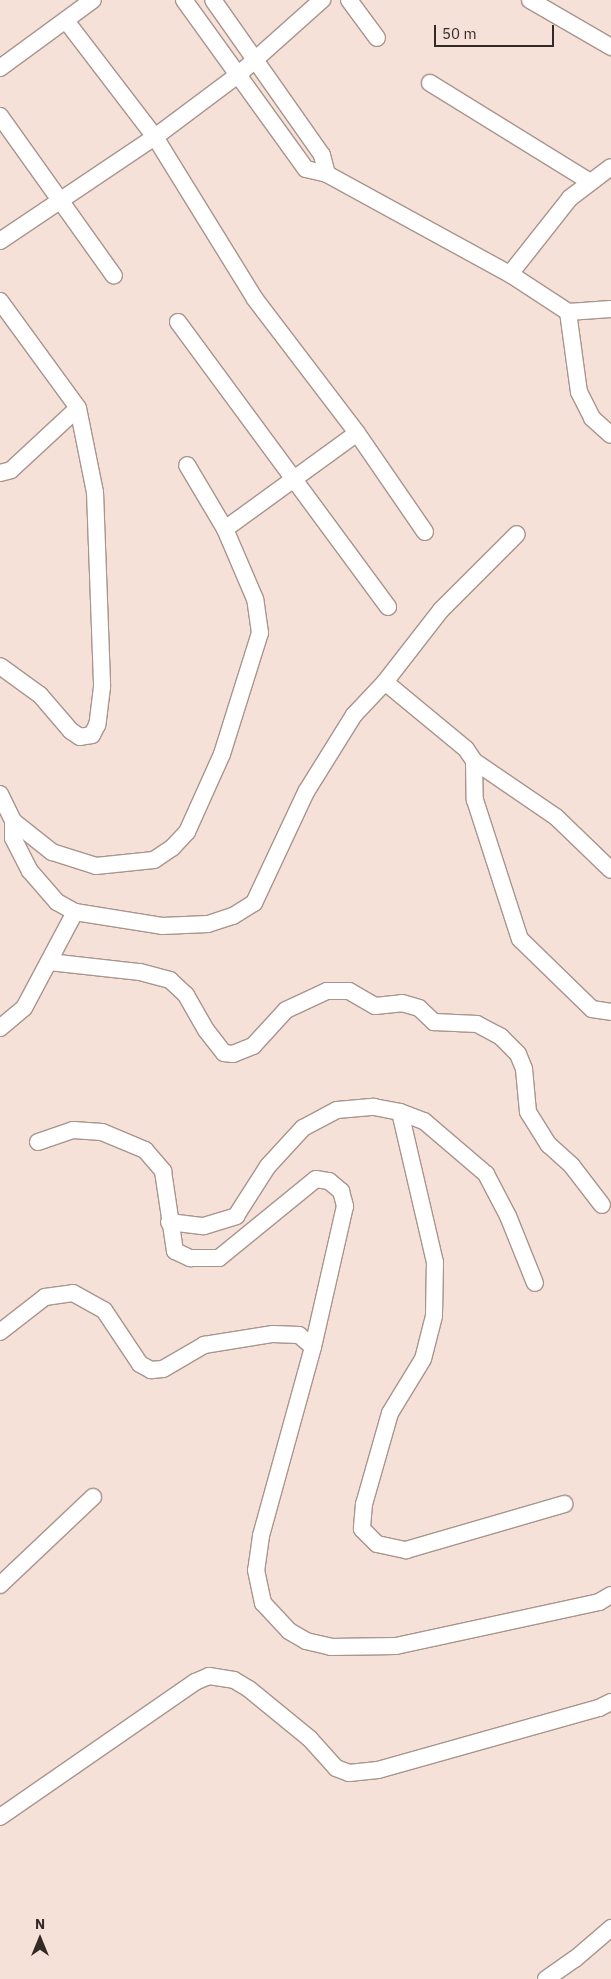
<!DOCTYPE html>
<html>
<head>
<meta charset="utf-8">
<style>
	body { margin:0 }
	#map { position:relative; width:611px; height:1979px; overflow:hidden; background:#f6e1d8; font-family:"IBM Plex Sans",sans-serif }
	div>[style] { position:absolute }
	.roads { filter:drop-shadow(1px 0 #a8958d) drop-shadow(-1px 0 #a8958d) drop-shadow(0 1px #a8958d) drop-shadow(0 -1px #a8958d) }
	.minor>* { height:16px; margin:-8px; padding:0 8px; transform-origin:8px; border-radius:8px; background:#fff }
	span { translate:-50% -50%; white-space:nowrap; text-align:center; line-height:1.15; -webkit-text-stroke:5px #f6e1d8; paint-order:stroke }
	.north { position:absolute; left:15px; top:1914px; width:50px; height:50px; -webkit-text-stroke:4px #f6e1d8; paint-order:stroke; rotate:0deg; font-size:14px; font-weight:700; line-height:20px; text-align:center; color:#312a26 }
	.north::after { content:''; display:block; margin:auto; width:18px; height:22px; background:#312a26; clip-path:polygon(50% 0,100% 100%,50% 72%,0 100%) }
	.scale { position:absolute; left:434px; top:25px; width:120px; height:22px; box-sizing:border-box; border:2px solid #312a26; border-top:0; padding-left:6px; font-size:15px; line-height:18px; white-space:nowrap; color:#312a26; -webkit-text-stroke:4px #f6e1d8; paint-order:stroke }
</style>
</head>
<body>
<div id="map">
	<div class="roads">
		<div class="minor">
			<div style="left:184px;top:0;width:208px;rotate:54.2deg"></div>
			<div style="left:306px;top:169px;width:22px;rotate:13deg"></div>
			<div style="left:327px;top:174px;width:20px;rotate:-105deg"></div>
			<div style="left:322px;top:155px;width:189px;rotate:-125.1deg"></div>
			<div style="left:349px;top:0;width:47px;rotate:53.6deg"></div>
			<div style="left:530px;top:0;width:94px;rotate:30.1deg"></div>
			<div style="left:67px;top:22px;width:145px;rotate:52.6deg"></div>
			<div style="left:155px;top:137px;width:190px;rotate:58.3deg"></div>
			<div style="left:255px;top:299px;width:168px;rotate:52.7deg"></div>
			<div style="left:357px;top:433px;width:120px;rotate:55.5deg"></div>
			<div style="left:0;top:68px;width:115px;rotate:-36.2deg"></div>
			<div style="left:430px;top:83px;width:188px;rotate:31.7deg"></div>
			<div style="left:0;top:116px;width:196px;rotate:54.5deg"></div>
			<div style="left:327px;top:174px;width:209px;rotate:28.7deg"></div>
			<div style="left:510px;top:274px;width:69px;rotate:33.2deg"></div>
			<div style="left:568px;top:312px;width:43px;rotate:-4deg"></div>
			<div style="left:0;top:241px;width:187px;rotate:-33.9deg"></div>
			<div style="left:155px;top:137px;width:104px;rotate:-36.8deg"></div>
			<div style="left:238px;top:75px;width:113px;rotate:-41.8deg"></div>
			<div style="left:510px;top:274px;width:97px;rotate:-51.7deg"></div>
			<div style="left:570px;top:198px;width:51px;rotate:-37.1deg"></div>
			<div style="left:0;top:301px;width:132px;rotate:53.9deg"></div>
			<div style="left:78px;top:408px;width:86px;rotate:78.6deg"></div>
			<div style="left:95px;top:492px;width:195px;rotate:87.9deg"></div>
			<div style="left:102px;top:687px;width:38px;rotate:97deg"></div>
			<div style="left:97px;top:725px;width:11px;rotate:117deg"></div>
			<div style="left:92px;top:735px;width:12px;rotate:171deg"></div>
			<div style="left:80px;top:737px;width:11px;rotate:-146deg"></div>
			<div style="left:71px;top:731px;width:48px;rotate:-130.7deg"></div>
			<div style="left:40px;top:695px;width:49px;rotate:-144.1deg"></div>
			<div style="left:568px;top:312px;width:81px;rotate:82.2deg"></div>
			<div style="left:579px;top:392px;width:29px;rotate:63deg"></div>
			<div style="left:592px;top:418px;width:25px;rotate:42deg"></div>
			<div style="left:178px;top:322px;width:354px;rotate:53.6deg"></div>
			<div style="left:0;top:473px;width:11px;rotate:-15deg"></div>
			<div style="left:11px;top:470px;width:91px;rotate:-42.8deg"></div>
			<div style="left:225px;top:529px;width:163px;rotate:-36deg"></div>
			<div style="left:385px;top:682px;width:105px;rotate:39.6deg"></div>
			<div style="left:466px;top:749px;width:14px;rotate:56deg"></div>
			<div style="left:474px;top:761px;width:39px;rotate:89deg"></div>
			<div style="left:475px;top:800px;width:146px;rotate:72.1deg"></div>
			<div style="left:520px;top:939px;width:100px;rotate:44.2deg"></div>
			<div style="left:592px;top:1009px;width:19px;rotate:9deg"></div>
			<div style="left:474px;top:761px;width:99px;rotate:34.3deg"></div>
			<div style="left:556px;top:817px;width:76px;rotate:43.9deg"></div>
			<div style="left:0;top:794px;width:30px;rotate:64deg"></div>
			<div style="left:13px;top:821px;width:50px;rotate:38.5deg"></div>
			<div style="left:52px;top:852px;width:46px;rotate:17.7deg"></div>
			<div style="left:96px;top:866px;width:58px;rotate:-5.9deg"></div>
			<div style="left:154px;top:860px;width:22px;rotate:-34deg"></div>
			<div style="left:172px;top:848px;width:22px;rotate:-47deg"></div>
			<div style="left:187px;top:832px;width:85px;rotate:-65.8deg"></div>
			<div style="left:222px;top:754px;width:127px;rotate:-72.6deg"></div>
			<div style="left:260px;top:633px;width:34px;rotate:-98deg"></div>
			<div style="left:255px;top:599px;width:76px;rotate:-113.2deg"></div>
			<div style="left:225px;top:529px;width:74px;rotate:-120.7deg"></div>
			<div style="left:13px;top:821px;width:17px;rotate:90deg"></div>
			<div style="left:13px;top:838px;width:37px;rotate:63deg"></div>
			<div style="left:30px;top:871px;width:41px;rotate:48.9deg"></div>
			<div style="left:57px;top:902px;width:21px;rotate:29deg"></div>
			<div style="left:75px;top:912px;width:88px;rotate:9.1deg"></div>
			<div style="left:162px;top:926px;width:46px;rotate:-2.5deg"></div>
			<div style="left:208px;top:924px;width:26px;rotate:-18deg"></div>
			<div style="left:233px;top:916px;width:25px;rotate:-32deg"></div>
			<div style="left:254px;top:903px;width:123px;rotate:-64.9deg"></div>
			<div style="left:306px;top:792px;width:91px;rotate:-58.1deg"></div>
			<div style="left:354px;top:715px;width:45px;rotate:-46.8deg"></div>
			<div style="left:385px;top:682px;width:91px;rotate:-52.1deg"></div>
			<div style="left:441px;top:610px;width:107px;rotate:-45deg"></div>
			<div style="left:49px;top:962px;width:92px;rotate:6.3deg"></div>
			<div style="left:140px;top:972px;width:31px;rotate:15deg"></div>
			<div style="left:170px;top:980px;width:22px;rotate:43deg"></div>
			<div style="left:186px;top:995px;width:40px;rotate:60.3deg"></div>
			<div style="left:206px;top:1030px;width:29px;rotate:52deg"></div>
			<div style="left:224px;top:1053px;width:9px;rotate:6deg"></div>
			<div style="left:233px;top:1054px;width:22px;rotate:-22deg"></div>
			<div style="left:253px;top:1046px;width:49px;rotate:-47.5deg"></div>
			<div style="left:286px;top:1010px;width:45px;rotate:-24.9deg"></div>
			<div style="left:327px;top:991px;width:22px"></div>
			<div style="left:349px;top:991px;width:30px;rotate:30deg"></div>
			<div style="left:375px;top:1006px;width:27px;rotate:-6deg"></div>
			<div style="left:402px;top:1003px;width:18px;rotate:16deg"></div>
			<div style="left:419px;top:1008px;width:21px;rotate:43deg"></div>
			<div style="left:434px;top:1022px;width:43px;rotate:2.7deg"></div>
			<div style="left:477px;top:1024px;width:27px;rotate:28deg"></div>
			<div style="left:501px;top:1037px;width:24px;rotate:45deg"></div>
			<div style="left:518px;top:1054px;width:16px;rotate:68deg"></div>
			<div style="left:524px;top:1069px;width:43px;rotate:84.7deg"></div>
			<div style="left:528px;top:1112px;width:39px;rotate:58deg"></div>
			<div style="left:549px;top:1145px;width:31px;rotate:42deg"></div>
			<div style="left:572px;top:1166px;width:49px;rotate:52.4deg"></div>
			<div style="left:0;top:1028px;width:31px;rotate:-40deg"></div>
			<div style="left:24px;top:1008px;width:109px;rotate:-62deg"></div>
			<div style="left:400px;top:1112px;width:154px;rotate:76.9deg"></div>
			<div style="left:435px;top:1262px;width:54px;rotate:91.1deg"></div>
			<div style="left:434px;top:1316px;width:44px;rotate:104.3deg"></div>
			<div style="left:423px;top:1359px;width:63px;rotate:121.4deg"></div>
			<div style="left:390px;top:1413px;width:95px;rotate:105.9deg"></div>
			<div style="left:364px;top:1504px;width:25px;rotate:95deg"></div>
			<div style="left:362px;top:1529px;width:21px;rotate:45deg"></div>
			<div style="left:377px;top:1544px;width:30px;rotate:12deg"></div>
			<div style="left:406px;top:1550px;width:165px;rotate:-16.2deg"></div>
			<div style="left:38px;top:1142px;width:37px;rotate:-19deg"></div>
			<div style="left:73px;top:1130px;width:29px;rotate:4deg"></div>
			<div style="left:102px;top:1132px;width:47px;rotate:22.7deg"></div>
			<div style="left:145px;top:1150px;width:28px;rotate:49deg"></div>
			<div style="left:163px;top:1171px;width:81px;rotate:81.5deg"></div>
			<div style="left:175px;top:1251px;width:17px;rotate:25deg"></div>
			<div style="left:190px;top:1258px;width:29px"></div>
			<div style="left:219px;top:1258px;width:125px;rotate:-39.2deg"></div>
			<div style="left:316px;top:1179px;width:13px;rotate:9deg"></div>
			<div style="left:329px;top:1181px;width:16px;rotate:40deg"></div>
			<div style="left:341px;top:1191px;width:16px;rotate:75deg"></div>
			<div style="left:345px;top:1206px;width:145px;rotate:102.8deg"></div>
			<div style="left:313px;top:1347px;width:196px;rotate:105.4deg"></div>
			<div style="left:261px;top:1536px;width:34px;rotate:98deg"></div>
			<div style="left:256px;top:1570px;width:34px;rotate:78deg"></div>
			<div style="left:263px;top:1603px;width:38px;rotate:47deg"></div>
			<div style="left:289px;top:1631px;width:20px;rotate:30deg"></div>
			<div style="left:306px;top:1641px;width:26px;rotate:13deg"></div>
			<div style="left:331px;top:1647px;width:65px;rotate:-0.9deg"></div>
			<div style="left:396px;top:1646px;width:208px;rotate:-12.2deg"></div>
			<div style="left:599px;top:1602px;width:14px;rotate:-30deg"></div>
			<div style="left:169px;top:1222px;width:35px;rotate:7deg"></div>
			<div style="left:204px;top:1226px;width:34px;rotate:-17deg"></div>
			<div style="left:236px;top:1216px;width:59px;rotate:-57.4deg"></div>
			<div style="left:268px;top:1166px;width:52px;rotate:-47.4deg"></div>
			<div style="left:303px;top:1128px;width:38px;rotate:-28deg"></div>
			<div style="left:337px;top:1110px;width:37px;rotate:-5deg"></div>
			<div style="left:374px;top:1107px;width:26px;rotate:11deg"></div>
			<div style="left:400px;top:1112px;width:26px;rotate:21deg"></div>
			<div style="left:424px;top:1121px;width:82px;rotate:40.5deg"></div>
			<div style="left:486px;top:1174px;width:47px;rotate:62.4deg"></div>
			<div style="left:508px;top:1216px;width:72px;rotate:68.1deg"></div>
			<div style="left:0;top:1332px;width:57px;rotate:-37.9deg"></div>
			<div style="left:45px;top:1297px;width:28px;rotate:-8deg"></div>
			<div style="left:73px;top:1293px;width:35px;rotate:29deg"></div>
			<div style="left:104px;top:1310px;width:65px;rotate:56.3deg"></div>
			<div style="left:140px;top:1364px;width:13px;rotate:29deg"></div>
			<div style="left:151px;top:1370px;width:12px;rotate:-5deg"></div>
			<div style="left:163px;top:1369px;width:48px;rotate:-30.3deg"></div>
			<div style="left:204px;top:1345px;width:70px;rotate:-9.1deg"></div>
			<div style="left:273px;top:1334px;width:26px;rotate:2deg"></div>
			<div style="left:299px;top:1335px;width:18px;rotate:41deg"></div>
			<div style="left:0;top:1585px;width:128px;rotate:-43.4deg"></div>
			<div style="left:0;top:1817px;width:237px;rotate:-34.7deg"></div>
			<div style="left:195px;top:1682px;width:15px;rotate:-23deg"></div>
			<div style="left:209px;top:1676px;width:25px;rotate:9deg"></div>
			<div style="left:234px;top:1680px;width:17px;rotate:31deg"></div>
			<div style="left:249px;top:1689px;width:79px;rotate:39.3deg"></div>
			<div style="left:310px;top:1739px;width:39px;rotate:48deg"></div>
			<div style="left:336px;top:1768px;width:14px;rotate:21deg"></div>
			<div style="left:349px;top:1773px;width:29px;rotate:-6deg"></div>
			<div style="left:378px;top:1770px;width:230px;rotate:-15.7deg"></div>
			<div style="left:599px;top:1708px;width:13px;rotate:-27deg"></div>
			<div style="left:546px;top:1979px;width:35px;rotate:-35deg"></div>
			<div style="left:575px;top:1959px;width:48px;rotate:-40.7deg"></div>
		</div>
	</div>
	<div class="north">N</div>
	<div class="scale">50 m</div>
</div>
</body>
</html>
